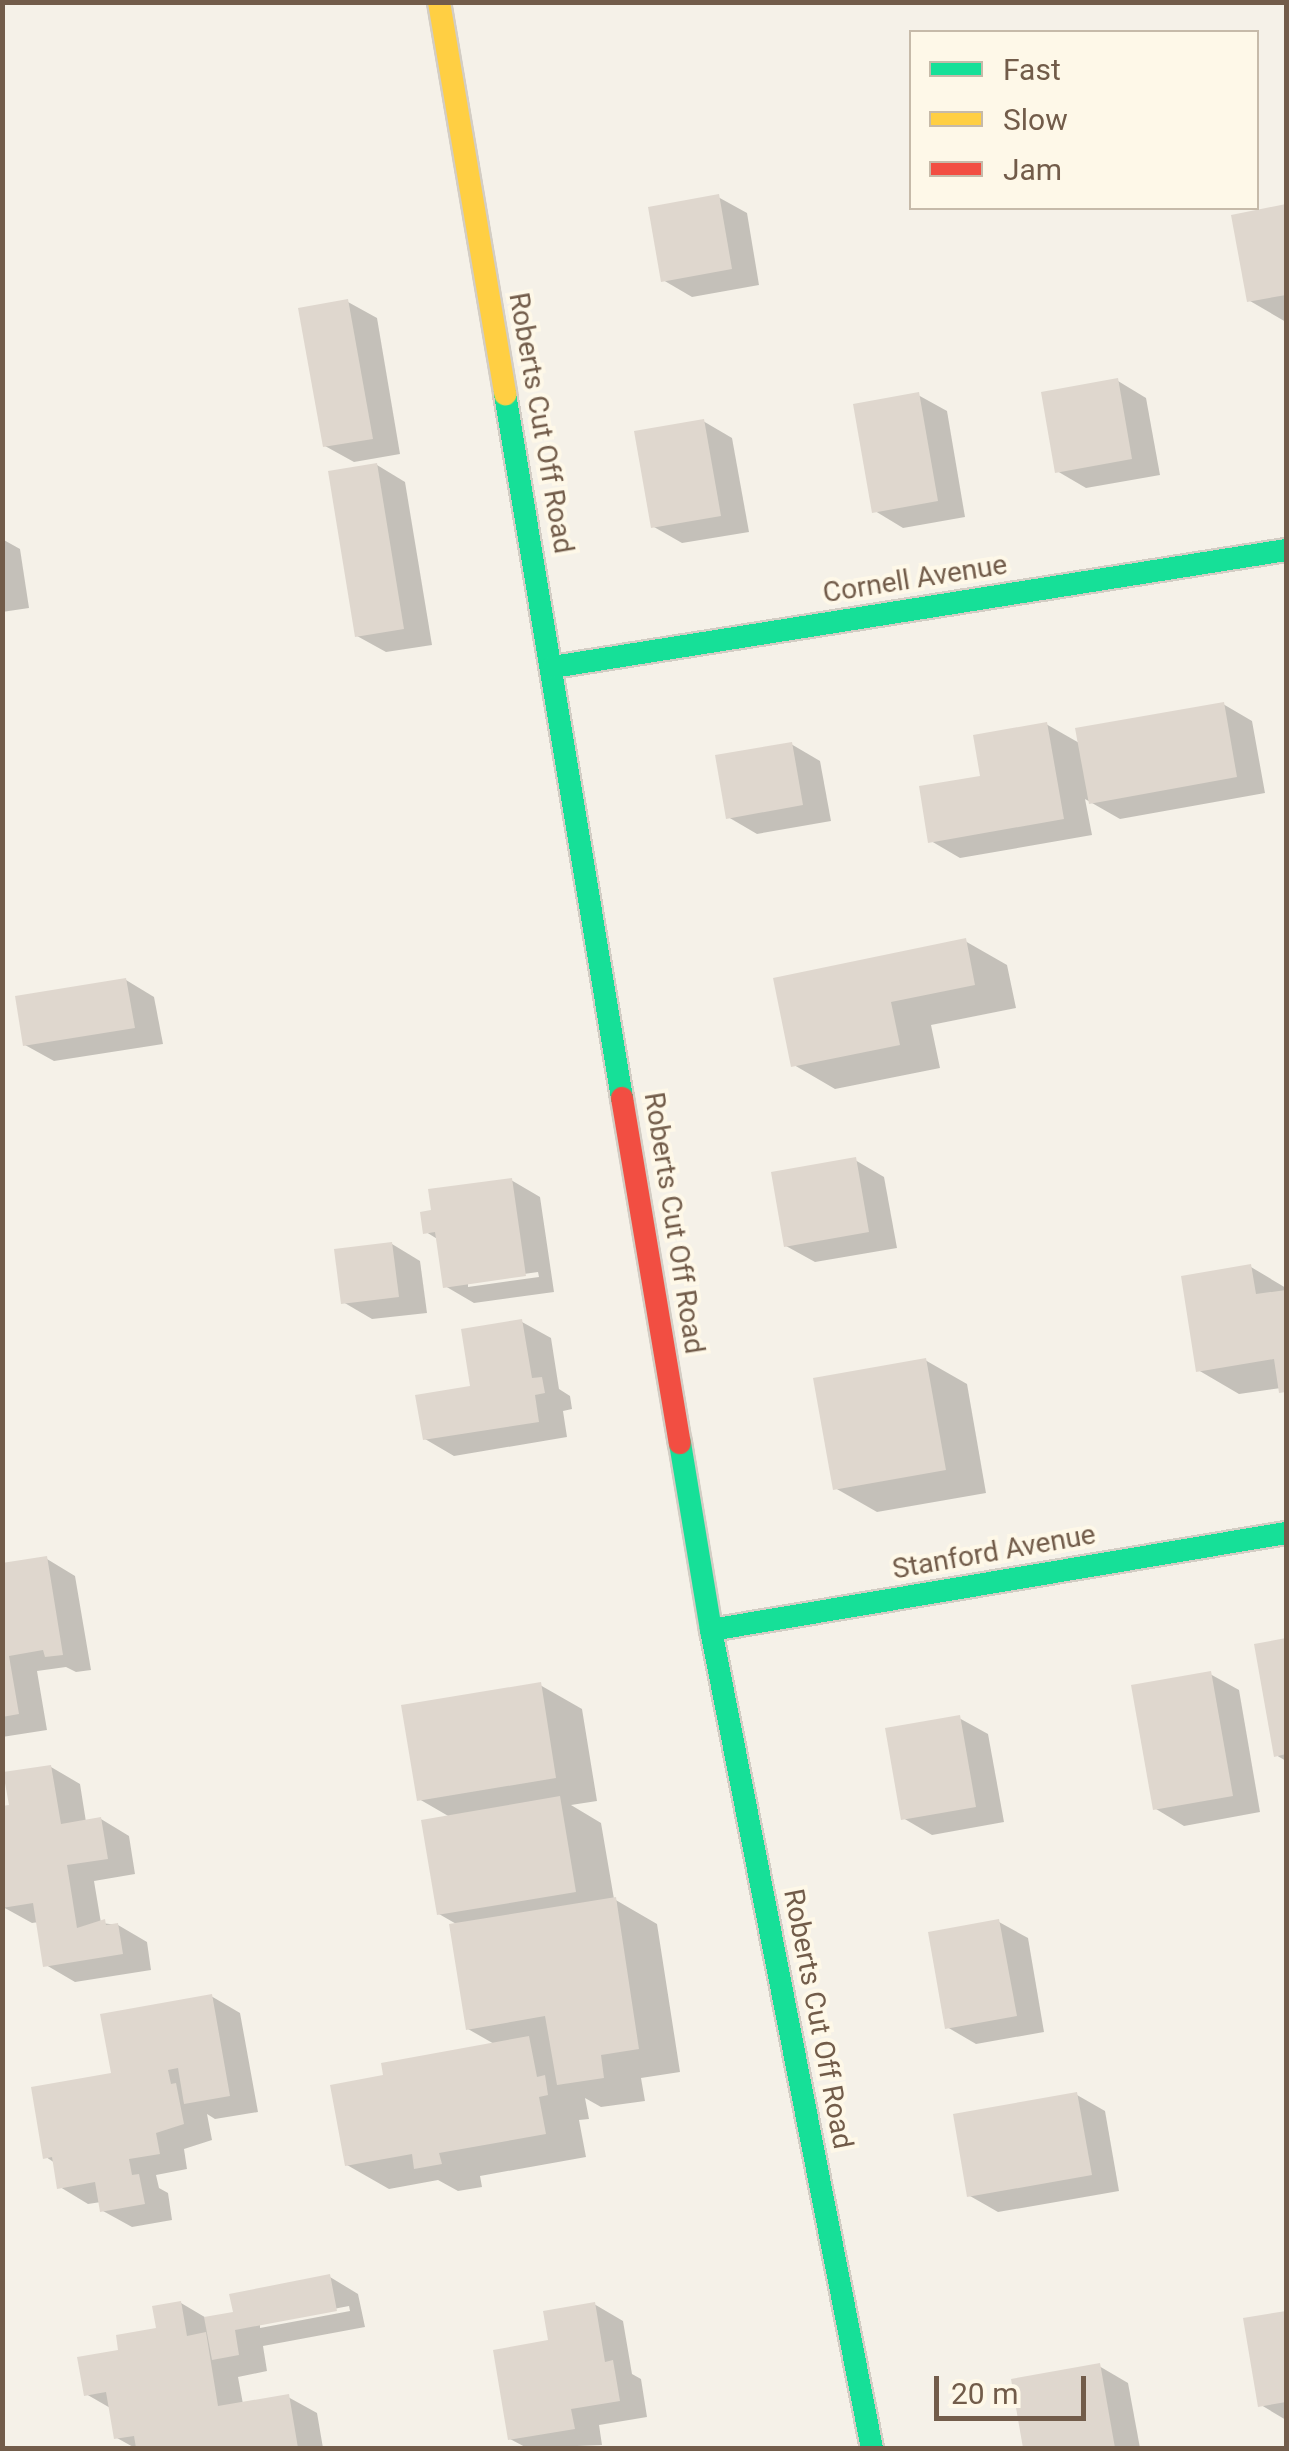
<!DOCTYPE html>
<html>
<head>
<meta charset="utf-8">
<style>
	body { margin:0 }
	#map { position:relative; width:1289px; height:2451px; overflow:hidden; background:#f5f1e8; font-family:Roboto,sans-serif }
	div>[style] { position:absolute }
	.shadow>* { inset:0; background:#0003 }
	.building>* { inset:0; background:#dfd7ce }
	.roads { filter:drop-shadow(2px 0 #d3cdc4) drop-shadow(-2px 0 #d3cdc4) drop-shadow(0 2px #d3cdc4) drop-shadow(0 -2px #d3cdc4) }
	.fast>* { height:22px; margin:-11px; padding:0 11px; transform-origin:11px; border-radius:11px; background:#16e098 }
	.slow>* { height:22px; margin:-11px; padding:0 11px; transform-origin:11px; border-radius:11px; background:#ffcf43 }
	.jam>* { height:22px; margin:-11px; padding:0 11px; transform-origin:11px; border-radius:11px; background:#f24e42 }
	span { translate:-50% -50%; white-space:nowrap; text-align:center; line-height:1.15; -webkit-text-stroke:8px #fef8e8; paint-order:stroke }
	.street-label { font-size:28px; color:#725c4a }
	.frame { position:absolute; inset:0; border:5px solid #725c4a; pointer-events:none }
	.legend { position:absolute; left:909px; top:30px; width:350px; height:180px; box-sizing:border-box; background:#fef8e8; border:2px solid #c6baa9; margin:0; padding:12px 18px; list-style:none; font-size:30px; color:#725c4a }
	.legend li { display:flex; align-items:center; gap:20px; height:50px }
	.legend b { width:50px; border:2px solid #c6baa9 }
	.scale { position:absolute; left:934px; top:2376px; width:152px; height:45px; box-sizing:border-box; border:5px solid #725c4a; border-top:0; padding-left:12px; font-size:30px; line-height:35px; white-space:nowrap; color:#725c4a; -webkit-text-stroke:8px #fef8e8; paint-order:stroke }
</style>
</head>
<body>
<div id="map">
	<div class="shadow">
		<div style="clip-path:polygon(718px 197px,747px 213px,759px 285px,692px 297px,663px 280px)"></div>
		<div style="clip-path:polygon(1286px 207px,1286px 322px,1250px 301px,1233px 217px)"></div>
		<div style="clip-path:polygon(348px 302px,377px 318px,400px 454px,354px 462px,325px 446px)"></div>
		<div style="clip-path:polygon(1118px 381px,1146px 398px,1160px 475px,1086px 488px,1057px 471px)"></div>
		<div style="clip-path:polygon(918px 395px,947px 411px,965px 517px,903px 528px,875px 511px)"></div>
		<div style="clip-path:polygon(703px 421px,732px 438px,749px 532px,682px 543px,654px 527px)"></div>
		<div style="clip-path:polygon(377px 465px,405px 482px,432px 645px,386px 652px,357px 636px)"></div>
		<div style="clip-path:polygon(2px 539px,20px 549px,29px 608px,2px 612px)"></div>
		<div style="clip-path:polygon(1223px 704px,1252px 721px,1265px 793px,1120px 819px,1085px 799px,1092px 835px,960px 858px,931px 841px,1046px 724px,1081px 744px)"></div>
		<div style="clip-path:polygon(791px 744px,820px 761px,831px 821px,757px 834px,728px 817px)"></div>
		<div style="clip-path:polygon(965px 941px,1007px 965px,1016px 1008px,931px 1025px,940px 1068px,835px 1089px,794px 1065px)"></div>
		<div style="clip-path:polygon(126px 980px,154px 997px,163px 1044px,54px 1061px,25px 1045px)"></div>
		<div style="clip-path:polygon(855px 1160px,884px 1177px,897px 1248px,815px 1262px,786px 1246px)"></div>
		<div style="clip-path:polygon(evenodd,511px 1180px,540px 1197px,554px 1292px,474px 1303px,445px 1286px,439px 1240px,426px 1232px,511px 1180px,538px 1272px,539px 1277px,468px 1287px,468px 1282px,538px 1272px)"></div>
		<div style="clip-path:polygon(392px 1244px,420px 1261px,427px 1313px,372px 1319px,343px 1302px)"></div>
		<div style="clip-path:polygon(1251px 1267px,1286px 1288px,1286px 1395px,1281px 1388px,1239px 1394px,1198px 1370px)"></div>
		<div style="clip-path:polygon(522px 1322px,551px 1338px,559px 1389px,570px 1396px,572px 1409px,563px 1411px,567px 1437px,454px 1456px,425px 1439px,473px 1388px)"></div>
		<div style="clip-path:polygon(925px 1360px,967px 1384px,986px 1493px,877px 1512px,835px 1488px)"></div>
		<div style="clip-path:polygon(47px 1559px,75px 1576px,91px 1670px,76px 1672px,66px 1667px,37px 1671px,47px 1730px,2px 1737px,2px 1566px)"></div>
		<div style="clip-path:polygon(1286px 1640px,1286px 1761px,1276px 1755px,1257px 1646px)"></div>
		<div style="clip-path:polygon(1210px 1674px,1239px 1690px,1260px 1812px,1184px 1826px,1156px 1809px)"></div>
		<div style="clip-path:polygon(540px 1685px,582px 1709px,597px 1801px,571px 1805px,601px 1823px,614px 1899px,657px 1924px,680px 2072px,641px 2078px,645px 2101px,601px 2107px,585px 2098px,589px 2119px,579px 2120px,586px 2157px,480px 2176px,482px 2187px,458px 2191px,438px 2180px,389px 2189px,347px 2165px,386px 2077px,496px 2045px,468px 2029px,458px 1925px,439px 1914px,450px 1817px,419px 1799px)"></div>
		<div style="clip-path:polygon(959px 1718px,988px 1734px,1004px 1822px,932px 1835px,903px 1818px)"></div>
		<div style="clip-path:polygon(51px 1767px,80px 1784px,86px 1822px,101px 1819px,129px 1836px,135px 1874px,94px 1881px,101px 1923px,118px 1925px,147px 1942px,151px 1970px,75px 1982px,46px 1965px,39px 1922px,32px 1923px,3px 1907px,12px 1807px)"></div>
		<div style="clip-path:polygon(999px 1922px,1028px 1938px,1044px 2032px,976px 2044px,947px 2027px)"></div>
		<div style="clip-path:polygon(211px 1996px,240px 2013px,258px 2112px,215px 2119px,207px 2114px,212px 2140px,184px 2149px,187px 2169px,156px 2175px,159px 2188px,168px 2193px,172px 2220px,132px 2227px,103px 2211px,101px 2202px,88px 2204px,60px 2187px,55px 2163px,46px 2157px,114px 2075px)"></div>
		<div style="clip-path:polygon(1077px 2095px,1105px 2111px,1119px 2191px,998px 2212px,970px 2196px)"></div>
		<div style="clip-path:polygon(evenodd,330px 2277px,358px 2294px,365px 2327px,263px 2346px,267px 2371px,238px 2377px,243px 2404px,288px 2397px,317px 2413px,323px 2448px,135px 2448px,117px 2438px,112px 2409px,86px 2394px,121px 2352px,159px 2330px,181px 2303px,208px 2319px,235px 2314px,330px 2277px,349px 2306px,350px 2311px,260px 2328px,260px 2323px,349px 2306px)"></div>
		<div style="clip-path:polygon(594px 2304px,623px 2321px,632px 2374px,641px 2379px,647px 2417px,599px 2425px,602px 2445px,527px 2448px,510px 2439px)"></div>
		<div style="clip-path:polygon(1286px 2313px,1286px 2420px,1261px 2405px,1246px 2320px)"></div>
		<div style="clip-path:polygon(1099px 2366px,1128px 2383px,1140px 2448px,1026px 2448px,1014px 2381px)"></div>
	</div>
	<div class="building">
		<div style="clip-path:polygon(719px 194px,732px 269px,661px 282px,648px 207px)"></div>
		<div style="clip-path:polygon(1286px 204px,1286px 295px,1247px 302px,1231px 215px)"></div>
		<div style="clip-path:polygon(348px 299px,373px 439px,323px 447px,298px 308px)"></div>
		<div style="clip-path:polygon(1118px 378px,1132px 459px,1055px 473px,1041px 392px)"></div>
		<div style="clip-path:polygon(919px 392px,938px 501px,872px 513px,853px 404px)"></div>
		<div style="clip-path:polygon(704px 419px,721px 516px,651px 528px,634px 431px)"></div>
		<div style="clip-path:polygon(377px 463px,404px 629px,355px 637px,328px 471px)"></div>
		<div style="clip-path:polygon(1224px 702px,1237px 777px,1089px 804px,1075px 728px)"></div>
		<div style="clip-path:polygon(1047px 722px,1064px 819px,928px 843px,919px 786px,980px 776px,973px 735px)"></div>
		<div style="clip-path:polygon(792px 742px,803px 805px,726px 819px,715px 755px)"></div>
		<div style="clip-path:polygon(966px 938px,975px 985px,891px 1002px,900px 1045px,791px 1067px,773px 978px)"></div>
		<div style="clip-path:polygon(126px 978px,135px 1028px,23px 1046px,15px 996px)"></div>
		<div style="clip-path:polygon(856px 1157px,869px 1232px,784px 1247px,771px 1172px)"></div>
		<div style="clip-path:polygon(512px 1178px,526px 1276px,443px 1288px,435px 1232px,423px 1234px,420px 1212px,431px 1210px,428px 1189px)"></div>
		<div style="clip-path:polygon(392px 1242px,399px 1297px,341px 1304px,334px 1249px)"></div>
		<div style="clip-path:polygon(1251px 1264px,1256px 1294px,1286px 1290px,1286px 1392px,1279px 1393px,1274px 1359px,1196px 1372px,1181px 1276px)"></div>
		<div style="clip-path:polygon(522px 1319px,532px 1378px,542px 1377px,545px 1393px,535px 1395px,539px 1422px,423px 1440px,415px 1395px,470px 1386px,461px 1329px)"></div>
		<div style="clip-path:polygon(926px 1358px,946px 1470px,833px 1490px,813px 1378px)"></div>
		<div style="clip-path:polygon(47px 1556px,63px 1655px,45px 1657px,43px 1650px,9px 1656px,19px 1714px,2px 1717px,2px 1563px)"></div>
		<div style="clip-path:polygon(1286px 1638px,1286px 1754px,1274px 1757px,1254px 1644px)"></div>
		<div style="clip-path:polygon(1211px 1671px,1233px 1796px,1153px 1810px,1131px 1685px)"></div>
		<div style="clip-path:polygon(541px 1682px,556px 1778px,417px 1801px,401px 1705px)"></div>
		<div style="clip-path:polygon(960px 1715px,976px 1807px,901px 1820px,885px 1728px)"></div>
		<div style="clip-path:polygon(51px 1765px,61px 1824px,101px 1817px,108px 1859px,67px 1865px,77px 1928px,105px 1919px,106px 1925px,118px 1923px,123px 1954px,43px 1967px,33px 1903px,2px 1908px,2px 1806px,9px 1805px,3px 1772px)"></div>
		<div style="clip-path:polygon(560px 1796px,576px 1892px,437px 1915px,421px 1820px)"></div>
		<div style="clip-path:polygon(616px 1897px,639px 2049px,601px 2055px,604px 2078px,557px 2085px,545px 2016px,466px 2030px,449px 1924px)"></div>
		<div style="clip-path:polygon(999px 1919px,1017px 2016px,945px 2029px,928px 1932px)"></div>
		<div style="clip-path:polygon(212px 1994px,230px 2096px,184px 2104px,178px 2068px,168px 2070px,171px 2084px,176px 2083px,184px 2124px,156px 2133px,160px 2154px,129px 2159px,132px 2175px,139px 2174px,145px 2204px,100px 2212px,95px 2182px,57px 2189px,52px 2157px,43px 2159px,31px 2087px,111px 2073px,100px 2014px)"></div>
		<div style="clip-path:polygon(529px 2036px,537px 2077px,545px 2075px,548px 2095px,539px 2097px,546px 2134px,439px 2153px,442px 2164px,414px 2169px,412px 2154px,345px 2166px,330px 2085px,383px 2075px,381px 2063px)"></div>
		<div style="clip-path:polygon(1077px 2092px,1092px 2175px,967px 2197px,953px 2114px)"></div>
		<div style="clip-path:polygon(330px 2274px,337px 2311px,235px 2330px,239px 2355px,212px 2360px,204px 2317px,233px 2312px,229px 2294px)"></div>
		<div style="clip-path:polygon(181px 2301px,187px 2336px,206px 2332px,218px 2406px,289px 2394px,298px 2448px,136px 2448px,134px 2436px,114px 2439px,106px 2392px,84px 2396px,77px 2357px,118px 2350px,116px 2335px,156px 2328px,152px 2306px)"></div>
		<div style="clip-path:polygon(595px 2302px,605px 2362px,613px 2360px,620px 2401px,571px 2409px,575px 2429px,508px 2440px,493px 2350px,548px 2340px,543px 2311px)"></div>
		<div style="clip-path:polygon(1286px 2311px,1286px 2402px,1258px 2407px,1243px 2318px)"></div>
		<div style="clip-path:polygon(1100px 2363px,1115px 2448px,1023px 2448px,1011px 2379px)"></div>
	</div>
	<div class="roads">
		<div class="fast">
			<div style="left:505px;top:394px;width:714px;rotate:80.56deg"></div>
			<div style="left:553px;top:667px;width:742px;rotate:-9.07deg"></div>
			<div style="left:680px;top:1443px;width:190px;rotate:80.6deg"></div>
			<div style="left:711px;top:1630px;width:834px;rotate:78.87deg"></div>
			<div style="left:711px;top:1630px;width:583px;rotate:-9.58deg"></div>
		</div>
		<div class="slow">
			<div style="left:439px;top:2px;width:398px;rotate:80.4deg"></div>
		</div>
		<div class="jam">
			<div style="left:622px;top:1098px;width:350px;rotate:80.5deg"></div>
		</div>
	</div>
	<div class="street-label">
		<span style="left:541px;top:423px;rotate:80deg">Roberts Cut Off Road</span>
		<span style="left:915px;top:579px;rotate:-9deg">Cornell Avenue</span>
		<span style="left:674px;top:1223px;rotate:81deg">Roberts Cut Off Road</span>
		<span style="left:994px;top:1552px;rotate:-10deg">Stanford Avenue</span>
		<span style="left:818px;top:2019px;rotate:79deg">Roberts Cut Off Road</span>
	</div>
	<div class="frame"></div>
	<ul class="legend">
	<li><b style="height:12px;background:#16e098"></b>Fast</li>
	<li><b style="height:12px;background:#ffcf43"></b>Slow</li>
	<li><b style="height:12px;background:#f24e42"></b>Jam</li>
	</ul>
	<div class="scale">20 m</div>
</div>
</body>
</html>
